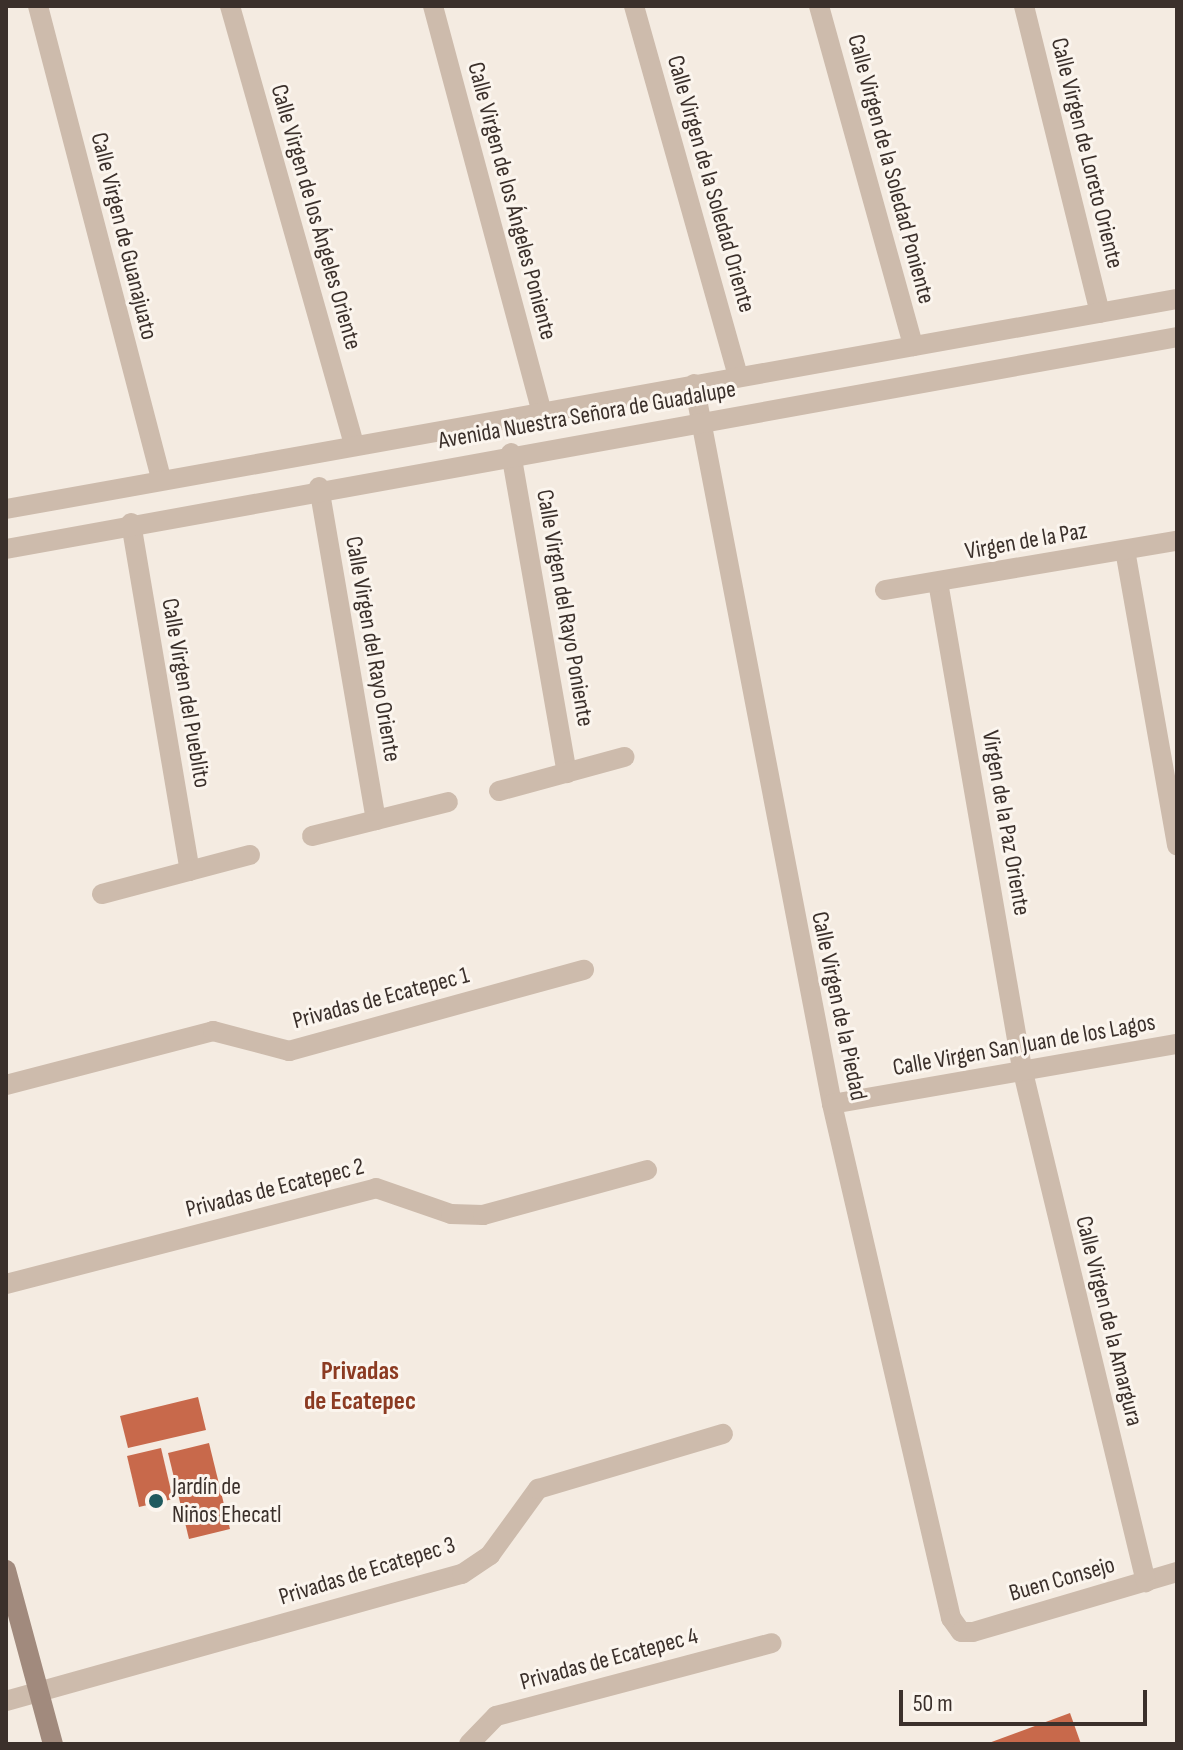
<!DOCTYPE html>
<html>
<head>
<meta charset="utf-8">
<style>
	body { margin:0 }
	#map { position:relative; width:1183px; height:1750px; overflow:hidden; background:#f4ebe1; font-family:"Sofia Sans Condensed",sans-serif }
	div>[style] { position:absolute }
	.building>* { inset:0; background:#c8694b }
	.minor>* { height:20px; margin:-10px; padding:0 10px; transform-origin:10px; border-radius:10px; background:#cdbbac }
	.tertiary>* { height:20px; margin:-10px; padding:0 10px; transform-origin:10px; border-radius:10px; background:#cdbbac }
	.secondary>* { height:20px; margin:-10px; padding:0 10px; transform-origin:10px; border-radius:10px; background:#a18a7d }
	.dots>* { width:22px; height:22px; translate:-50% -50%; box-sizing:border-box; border:4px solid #fbf5ee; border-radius:50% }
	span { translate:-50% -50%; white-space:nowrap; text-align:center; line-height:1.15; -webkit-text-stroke:6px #fbf5ee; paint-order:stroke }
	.street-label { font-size:24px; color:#3b302b }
	.poi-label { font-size:24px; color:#3b302b }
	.left { translate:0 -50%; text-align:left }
	.neighbourhood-label { font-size:26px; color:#8c3b22; font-weight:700 }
	.frame { position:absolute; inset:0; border:8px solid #3b302b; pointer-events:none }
	.scale { position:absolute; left:899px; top:1690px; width:248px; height:36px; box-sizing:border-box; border:4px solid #3b302b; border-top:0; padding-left:10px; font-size:24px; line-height:28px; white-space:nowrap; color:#3b302b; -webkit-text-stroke:6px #fbf5ee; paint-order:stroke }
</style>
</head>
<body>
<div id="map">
	<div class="building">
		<div style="clip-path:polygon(198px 1397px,206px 1430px,128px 1448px,120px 1416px)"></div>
		<div style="clip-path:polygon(209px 1443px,230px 1529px,189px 1539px,168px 1453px)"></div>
		<div style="clip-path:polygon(161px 1448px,173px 1499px,139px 1507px,127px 1456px)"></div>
		<div style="clip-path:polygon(1070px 1713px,1081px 1744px,986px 1744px)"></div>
	</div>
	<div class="minor">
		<div style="left:38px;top:6px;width:489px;rotate:75.4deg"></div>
		<div style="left:230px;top:6px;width:452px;rotate:74.2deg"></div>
		<div style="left:433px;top:6px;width:417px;rotate:75deg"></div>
		<div style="left:634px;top:6px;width:384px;rotate:74.3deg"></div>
		<div style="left:819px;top:6px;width:353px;rotate:74.5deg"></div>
		<div style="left:1024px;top:6px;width:316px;rotate:76.1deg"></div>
		<div style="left:694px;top:384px;width:733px;rotate:79.15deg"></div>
		<div style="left:832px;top:1104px;width:528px;rotate:76.96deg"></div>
		<div style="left:951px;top:1618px;width:17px;rotate:54deg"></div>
		<div style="left:961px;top:1632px;width:12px"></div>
		<div style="left:973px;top:1632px;width:213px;rotate:-16.4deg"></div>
		<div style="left:511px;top:453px;width:325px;rotate:80.1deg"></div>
		<div style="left:319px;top:487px;width:338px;rotate:80.3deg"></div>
		<div style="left:131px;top:523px;width:353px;rotate:80.4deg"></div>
		<div style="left:1125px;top:550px;width:300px;rotate:80deg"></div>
		<div style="left:938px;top:582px;width:497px;rotate:80.2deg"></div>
		<div style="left:1023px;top:1072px;width:525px;rotate:76.44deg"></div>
		<div style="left:885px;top:590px;width:295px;rotate:-9.6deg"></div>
		<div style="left:499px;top:791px;width:130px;rotate:-15.2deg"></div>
		<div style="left:312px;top:836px;width:140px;rotate:-14deg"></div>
		<div style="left:102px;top:894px;width:153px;rotate:-14.8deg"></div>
		<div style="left:6px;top:1085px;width:214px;rotate:-14.6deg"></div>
		<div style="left:213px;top:1031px;width:79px;rotate:14.7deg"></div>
		<div style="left:289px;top:1051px;width:306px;rotate:-15.4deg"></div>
		<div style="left:832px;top:1104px;width:350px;rotate:-9.9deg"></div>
		<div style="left:6px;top:1284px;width:382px;rotate:-14.5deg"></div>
		<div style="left:376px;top:1188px;width:79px;rotate:19.1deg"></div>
		<div style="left:451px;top:1214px;width:32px;rotate:2deg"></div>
		<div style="left:483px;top:1215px;width:170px;rotate:-15.3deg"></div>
		<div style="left:6px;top:1701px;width:473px;rotate:-15.6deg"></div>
		<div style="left:462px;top:1574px;width:34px;rotate:-34deg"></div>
		<div style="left:490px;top:1555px;width:82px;rotate:-54deg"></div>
		<div style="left:538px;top:1489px;width:193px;rotate:-16.6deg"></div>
		<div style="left:469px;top:1744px;width:39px;rotate:-46deg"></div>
		<div style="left:496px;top:1716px;width:285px;rotate:-14.8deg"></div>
	</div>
	<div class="tertiary">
		<div style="left:6px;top:509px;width:1190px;rotate:-10.17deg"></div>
		<div style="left:6px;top:549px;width:1190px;rotate:-10.26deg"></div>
	</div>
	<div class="secondary">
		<div style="left:6px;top:1570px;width:180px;rotate:74.9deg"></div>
	</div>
	<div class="dots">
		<div style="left:156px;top:1501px;background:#1f5a5e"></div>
	</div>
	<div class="street-label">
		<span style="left:1087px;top:153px;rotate:76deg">Calle Virgen de Loreto Oriente</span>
		<span style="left:891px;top:169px;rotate:75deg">Calle Virgen de la Soledad Poniente</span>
		<span style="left:711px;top:184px;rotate:74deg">Calle Virgen de la Soledad Oriente</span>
		<span style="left:512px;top:201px;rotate:75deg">Calle Virgen de los Ángeles Poniente</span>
		<span style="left:316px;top:217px;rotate:74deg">Calle Virgen de los Ángeles Oriente</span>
		<span style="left:124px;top:236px;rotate:76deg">Calle Virgen de Guanajuato</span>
		<span style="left:587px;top:415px;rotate:-10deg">Avenida Nuestra Señora de Guadalupe</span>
		<span style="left:1026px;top:541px;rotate:-10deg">Virgen de la Paz</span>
		<span style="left:565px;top:608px;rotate:80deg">Calle Virgen del Rayo Poniente</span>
		<span style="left:373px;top:649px;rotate:80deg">Calle Virgen del Rayo Oriente</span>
		<span style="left:186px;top:693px;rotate:80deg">Calle Virgen del Pueblito</span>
		<span style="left:1006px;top:823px;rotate:80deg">Virgen de la Paz Oriente</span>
		<span style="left:381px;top:998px;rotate:-15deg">Privadas de Ecatepec 1</span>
		<span style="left:839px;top:1006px;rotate:78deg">Calle Virgen de la Piedad</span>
		<span style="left:1024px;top:1045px;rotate:-10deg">Calle Virgen San Juan de los Lagos</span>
		<span style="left:275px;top:1188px;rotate:-14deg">Privadas de Ecatepec 2</span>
		<span style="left:1109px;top:1321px;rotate:76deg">Calle Virgen de la Amargura</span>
		<span style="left:367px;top:1571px;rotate:-17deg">Privadas de Ecatepec 3</span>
		<span style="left:1062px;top:1579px;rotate:-16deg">Buen Consejo</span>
		<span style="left:609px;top:1659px;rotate:-15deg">Privadas de Ecatepec 4</span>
	</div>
	<div class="poi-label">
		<span class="left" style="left:172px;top:1501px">Jardín de<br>Niños Ehecatl</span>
	</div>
	<div class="neighbourhood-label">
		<span style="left:360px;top:1387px">Privadas<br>de Ecatepec</span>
	</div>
	<div class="frame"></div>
	<div class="scale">50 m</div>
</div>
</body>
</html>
